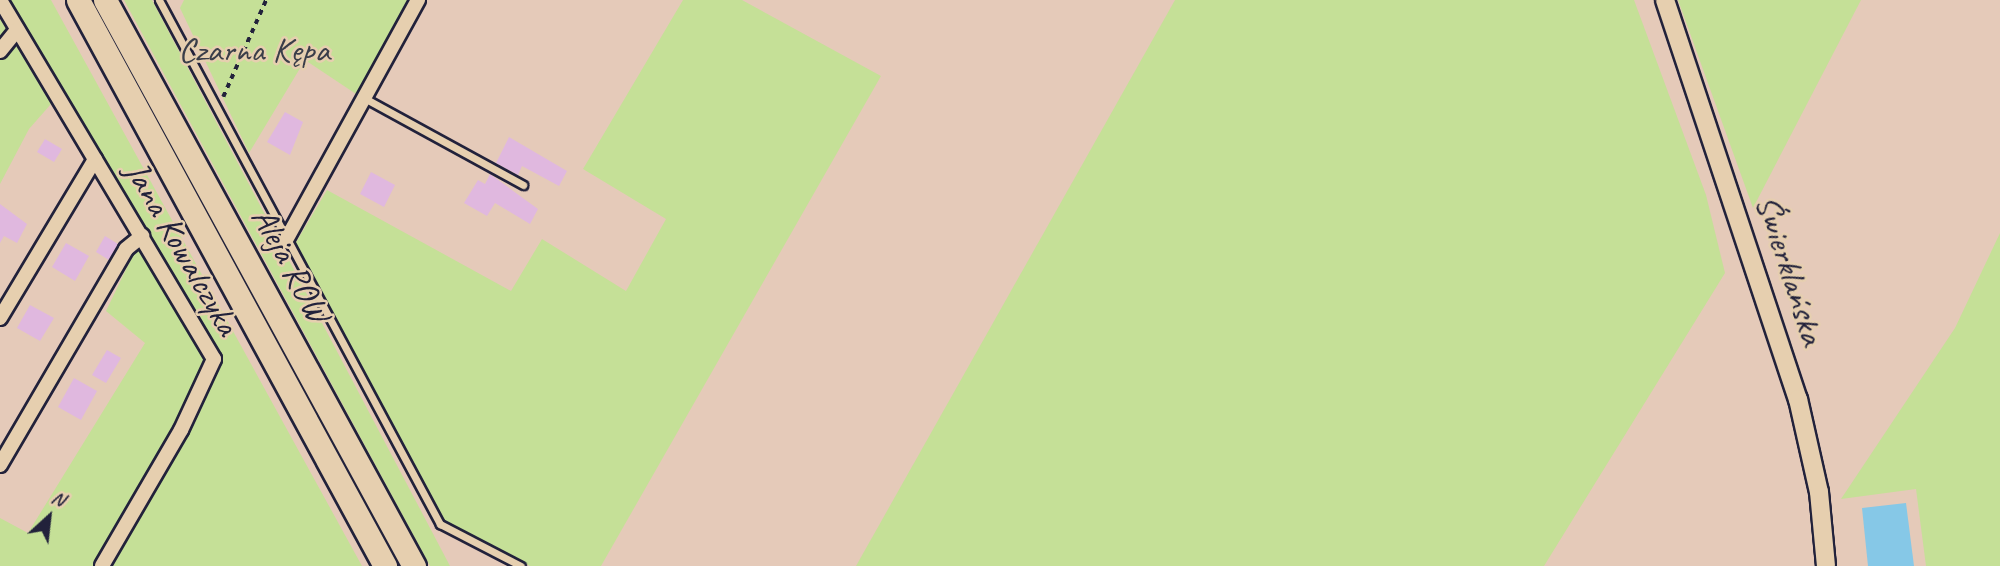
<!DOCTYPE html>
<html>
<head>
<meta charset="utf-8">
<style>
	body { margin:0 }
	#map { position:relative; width:2000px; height:566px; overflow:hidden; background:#e5cab9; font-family:Caveat,sans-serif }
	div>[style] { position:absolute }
	.green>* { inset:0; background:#c5e097 }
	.water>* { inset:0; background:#86c8e7 }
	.building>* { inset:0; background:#e0b8df }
	.path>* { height:3.5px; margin-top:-1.75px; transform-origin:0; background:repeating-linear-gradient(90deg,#22223b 0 5px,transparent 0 10px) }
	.roads { filter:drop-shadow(2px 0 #22223b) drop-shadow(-2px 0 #22223b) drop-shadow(0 2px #22223b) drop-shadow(0 -2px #22223b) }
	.service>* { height:7px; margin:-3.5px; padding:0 3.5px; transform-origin:3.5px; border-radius:3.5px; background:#e6cfaf }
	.minor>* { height:14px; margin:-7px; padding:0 7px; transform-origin:7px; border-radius:7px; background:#e6cfaf }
	.tertiary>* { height:18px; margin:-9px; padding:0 9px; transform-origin:9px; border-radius:9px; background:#e6cfaf }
	.primary>* { height:23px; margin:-11.5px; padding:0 11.5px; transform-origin:11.5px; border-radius:11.5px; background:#e6cfaf }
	span { translate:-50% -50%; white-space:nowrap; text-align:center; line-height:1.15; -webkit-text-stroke:5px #e6cfaf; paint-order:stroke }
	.park-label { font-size:35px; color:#3a3e49 }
	.street-label { font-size:35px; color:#22223b }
	.north { position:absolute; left:14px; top:482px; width:70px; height:70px; -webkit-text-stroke:5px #e6cfaf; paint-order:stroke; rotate:27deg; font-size:19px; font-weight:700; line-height:28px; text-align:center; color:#22223b }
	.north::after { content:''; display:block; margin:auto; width:24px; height:32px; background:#22223b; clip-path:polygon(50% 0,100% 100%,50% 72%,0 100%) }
</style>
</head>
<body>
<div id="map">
	<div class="green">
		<div style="clip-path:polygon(5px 0,51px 0,362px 566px,0 566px,0 518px,28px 533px,145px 343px,106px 311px,142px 236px,217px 373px,223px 360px)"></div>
		<div style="clip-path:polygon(91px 0,401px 566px,395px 566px)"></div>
		<div style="clip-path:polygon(124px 0,152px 0,450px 566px,430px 566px)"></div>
		<div style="clip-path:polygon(184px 0,411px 0,359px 96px,305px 60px,249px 153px,180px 8px)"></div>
		<div style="clip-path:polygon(683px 0,742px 0,881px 76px,601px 566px,530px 566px,444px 520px,295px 244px,327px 190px,511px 291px,542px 239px,626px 291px,666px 219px,583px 169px)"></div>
		<div style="clip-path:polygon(1175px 0,1634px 0,1706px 195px,1725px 273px,1544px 566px,856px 566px)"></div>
		<div style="clip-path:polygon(1678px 0,1861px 0,1753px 208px)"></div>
		<div style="clip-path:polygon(0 19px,51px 104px,29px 129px,0 184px)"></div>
		<div style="clip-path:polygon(2000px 233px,2000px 566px,1926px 566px,1916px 489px,1841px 499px,1955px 328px)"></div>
	</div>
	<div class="water">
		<div style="clip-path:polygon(1906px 503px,1914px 566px,1868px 566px,1862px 508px)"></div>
	</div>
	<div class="building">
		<div style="clip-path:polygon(285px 112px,303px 122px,290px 155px,267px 142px)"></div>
		<div style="clip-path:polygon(509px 137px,567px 171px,559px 186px,522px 166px,518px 175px,496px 163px)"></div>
		<div style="clip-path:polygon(45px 139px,62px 149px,54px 162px,37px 152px)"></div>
		<div style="clip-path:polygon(371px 172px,395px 185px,384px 207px,360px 194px)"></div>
		<div style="clip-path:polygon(490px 174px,538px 209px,530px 224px,495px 203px,487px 216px,464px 203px,478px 180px,485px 184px)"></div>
		<div style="clip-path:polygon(0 204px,27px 224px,17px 243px,4px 236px,0 243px)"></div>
		<div style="clip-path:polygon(105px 236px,118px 244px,109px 260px,96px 252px)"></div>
		<div style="clip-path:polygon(66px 243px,89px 256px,75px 281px,52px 267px)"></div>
		<div style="clip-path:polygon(30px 305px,54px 318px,40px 341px,17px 328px)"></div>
		<div style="clip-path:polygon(107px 350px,121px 358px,106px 383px,92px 375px)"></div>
		<div style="clip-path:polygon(74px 378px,97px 391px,81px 420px,58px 407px)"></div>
	</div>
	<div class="path">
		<div style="left:223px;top:97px;width:106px;rotate:-66.1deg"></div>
	</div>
	<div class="roads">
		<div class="service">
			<div style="left:159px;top:0;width:595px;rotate:61.8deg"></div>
			<div style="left:440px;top:524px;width:91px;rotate:27.4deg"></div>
			<div style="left:368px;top:100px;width:177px;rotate:28.7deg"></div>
		</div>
		<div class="minor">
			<div style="left:0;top:0;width:418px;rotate:59.2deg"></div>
			<div style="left:214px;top:359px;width:78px;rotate:114.9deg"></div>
			<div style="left:181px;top:430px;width:157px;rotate:120.2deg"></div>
			<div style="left:0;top:51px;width:27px;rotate:-51deg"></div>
			<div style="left:286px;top:240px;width:274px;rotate:-61.2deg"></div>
			<div style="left:0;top:318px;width:185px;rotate:-59.1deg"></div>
			<div style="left:0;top:465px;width:250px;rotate:-59.7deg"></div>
			<div style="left:126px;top:249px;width:21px;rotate:-39deg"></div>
		</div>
		<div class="tertiary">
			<div style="left:1665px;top:0;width:421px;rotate:71.6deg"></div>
			<div style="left:1798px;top:399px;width:95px;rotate:77.3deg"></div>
			<div style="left:1819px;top:492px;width:74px;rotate:84.6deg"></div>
		</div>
		<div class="primary">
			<div style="left:78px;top:0;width:644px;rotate:61.52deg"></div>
			<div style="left:105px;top:0;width:645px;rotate:61.37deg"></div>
		</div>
	</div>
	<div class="park-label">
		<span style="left:254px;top:50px">Czarna Kępa</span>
	</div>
	<div class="street-label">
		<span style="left:182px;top:248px;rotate:60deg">Jana Kowalczyka</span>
		<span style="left:291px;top:265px;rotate:61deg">Aleja ROW</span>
		<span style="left:1790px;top:270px;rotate:72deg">Świerklańska</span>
	</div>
	<div class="north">N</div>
</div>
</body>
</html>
